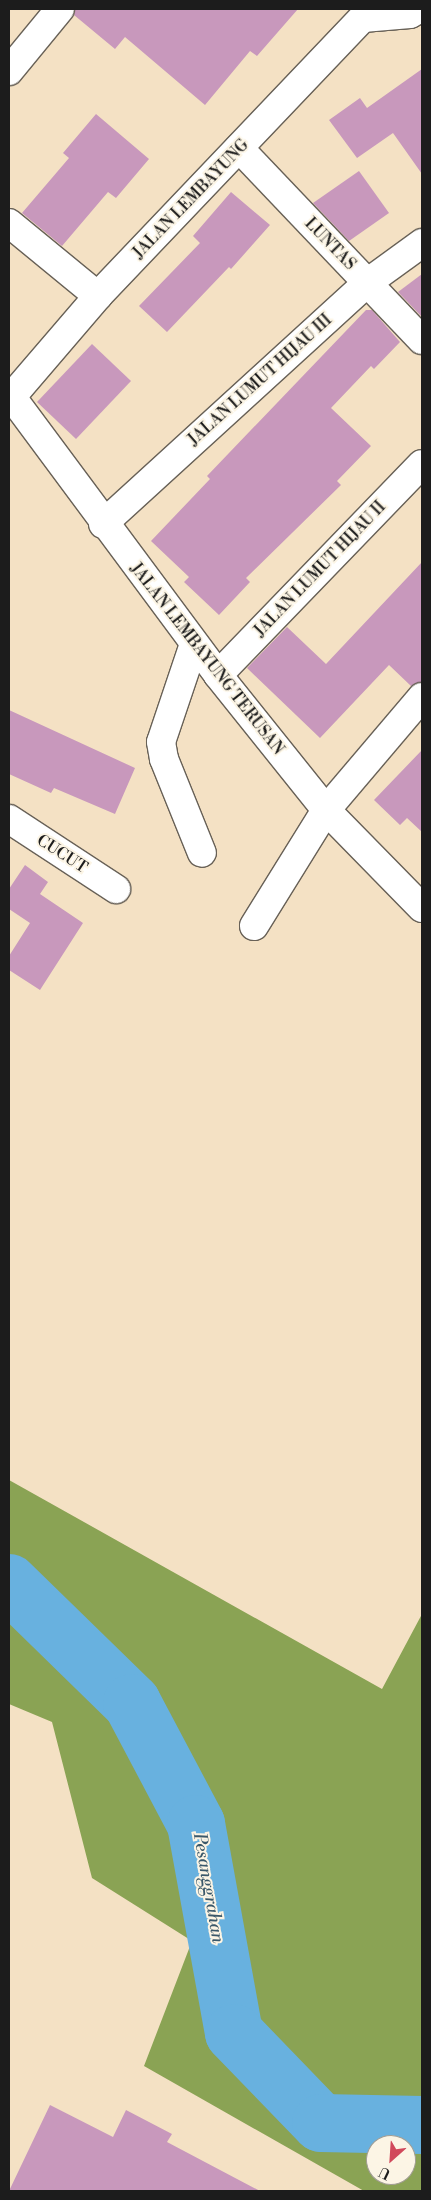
<!DOCTYPE html>
<html>
<head>
<meta charset="utf-8">
<style>
	body { margin:0 }
	#map { position:relative; width:431px; height:2200px; overflow:hidden; background:#f4e1c4; font-family:"Libre Bodoni",serif }
	div>[style] { position:absolute }
	.forest>* { inset:0; background:#8aa354 }
	.river>* { height:58px; margin:-29px; padding:0 29px; transform-origin:29px; border-radius:29px; background:#68b1df }
	.building>* { inset:0; background:#c898bc }
	.roads { filter:drop-shadow(1px 0 #686157) drop-shadow(-1px 0 #686157) drop-shadow(0 1px #686157) drop-shadow(0 -1px #686157) }
	.minor>* { height:28px; margin:-14px; padding:0 14px; transform-origin:14px; border-radius:14px; background:#fff }
	span { translate:-50% -50%; white-space:nowrap; text-align:center; line-height:1.15; -webkit-text-stroke:4px #fcf5e5; paint-order:stroke }
	.street-label { font-size:16px; color:#1c1c1c }
	.water-label { font-size:18px; color:#3a586a; font-style:italic }
	.frame { position:absolute; inset:0; border:10px solid #1c1c1c; pointer-events:none }
	.north { position:absolute; left:366px; top:2135px; width:50px; height:50px; box-sizing:border-box; background:#fcf5e5; border:1px solid #a29e95; border-radius:50%; rotate:206deg; font-size:14px; font-weight:700; line-height:20px; text-align:center; color:#1c1c1c }
	.north::after { content:''; display:block; margin:auto; width:18px; height:22px; background:#d1495b; clip-path:polygon(50% 0,100% 100%,50% 72%,0 100%) }
</style>
</head>
<body>
<div id="map">
	<div class="forest">
		<div style="clip-path:polygon(evenodd,9px 1480px,382px 1689px,422px 1614px,422px 2190px,364px 2191px,144px 2066px,192px 1941px,92px 1878px,52px 1722px,9px 1704px,9px 1480px,376px 2145px,406px 2145px,406px 2175px,376px 2175px,376px 2145px)"></div>
	</div>
	<div class="river">
		<div style="left:9px;top:1583px;width:172px;rotate:44.3deg"></div>
		<div style="left:132px;top:1703px;width:137px;rotate:62.1deg"></div>
		<div style="left:196px;top:1824px;width:212px;rotate:79.7deg"></div>
		<div style="left:234px;top:2033px;width:125px;rotate:46deg"></div>
		<div style="left:321px;top:2123px;width:101px;rotate:1.1deg"></div>
	</div>
	<div class="building">
		<div style="clip-path:polygon(75px 9px,298px 9px,257px 56px,250px 51px,205px 105px,125px 37px,115px 49px,74px 15px)"></div>
		<div style="clip-path:polygon(422px 69px,422px 174px,393px 133px,357px 158px,329px 120px,360px 98px,367px 108px)"></div>
		<div style="clip-path:polygon(96px 114px,149px 159px,116px 198px,108px 192px,62px 246px,22px 213px,69px 158px,63px 153px)"></div>
		<div style="clip-path:polygon(359px 171px,389px 213px,349px 241px,313px 203px)"></div>
		<div style="clip-path:polygon(231px 192px,270px 225px,231px 269px,229px 267px,167px 332px,139px 306px,200px 243px,193px 236px)"></div>
		<div style="clip-path:polygon(422px 274px,422px 317px,398px 292px)"></div>
		<div style="clip-path:polygon(366px 310px,372px 310px,400px 342px,374px 369px,371px 366px,331px 408px,371px 446px,337px 481px,341px 485px,246px 578px,250px 582px,219px 615px,184px 582px,189px 577px,151px 541px,210px 479px,207px 476px)"></div>
		<div style="clip-path:polygon(92px 344px,131px 381px,76px 439px,37px 402px)"></div>
		<div style="clip-path:polygon(422px 562px,422px 682px,411px 686px,389px 665px,320px 738px,247px 668px,287px 627px,326px 664px)"></div>
		<div style="clip-path:polygon(9px 710px,135px 768px,115px 814px,54px 788px,51px 793px,9px 774px)"></div>
		<div style="clip-path:polygon(422px 750px,422px 832px,407px 818px,400px 825px,374px 800px)"></div>
		<div style="clip-path:polygon(25px 865px,48px 882px,40px 894px,83px 923px,40px 990px,9px 970px,9px 956px,30px 923px,9px 909px,9px 889px)"></div>
		<div style="clip-path:polygon(50px 2105px,113px 2137px,126px 2110px,172px 2134px,167px 2142px,260px 2191px,9px 2191px)"></div>
	</div>
	<div class="roads">
		<div class="minor">
			<div style="left:371px;top:9px;width:396px;rotate:133.6deg"></div>
			<div style="left:98px;top:296px;width:128px;rotate:130.6deg"></div>
			<div style="left:15px;top:393px;width:7px;rotate:98deg"></div>
			<div style="left:14px;top:400px;width:342px;rotate:53.4deg"></div>
			<div style="left:218px;top:675px;width:173px;rotate:51.3deg"></div>
			<div style="left:326px;top:810px;width:137px;rotate:45.6deg"></div>
			<div style="left:363px;top:18px;width:47px;rotate:-4.9deg"></div>
			<div style="left:410px;top:14px;width:10px;rotate:-29deg"></div>
			<div style="left:9px;top:71px;width:80px;rotate:-50.6deg"></div>
			<div style="left:239px;top:148px;width:265px;rotate:46.4deg"></div>
			<div style="left:9px;top:223px;width:115px;rotate:39.4deg"></div>
			<div style="left:103px;top:524px;width:357px;rotate:-42.4deg"></div>
			<div style="left:367px;top:283px;width:68px;rotate:-36deg"></div>
			<div style="left:194px;top:644px;width:103px;rotate:108.6deg"></div>
			<div style="left:161px;top:742px;width:17px;rotate:80deg"></div>
			<div style="left:164px;top:759px;width:101px;rotate:68deg"></div>
			<div style="left:218px;top:675px;width:293px;rotate:-46deg"></div>
			<div style="left:9px;top:819px;width:128px;rotate:33.2deg"></div>
			<div style="left:254px;top:926px;width:137px;rotate:-58.2deg"></div>
			<div style="left:326px;top:810px;width:148px;rotate:-49.7deg"></div>
		</div>
	</div>
	<div class="street-label">
		<span style="left:191px;top:199px;rotate:-46deg">JALAN LEMBAYUNG</span>
		<span style="left:330px;top:244px;rotate:46deg">LUNTAS</span>
		<span style="left:260px;top:380px;rotate:-42deg">JALAN LUMUT HIJAU III</span>
		<span style="left:320px;top:569px;rotate:-46deg">JALAN LUMUT HIJAU II</span>
		<span style="left:207px;top:659px;rotate:52deg">JALAN LEMBAYUNG TERUSAN</span>
		<span style="left:62px;top:854px;rotate:33deg">CUCUT</span>
	</div>
	<div class="water-label">
		<span style="left:208px;top:1888px;rotate:80deg">Pesanggrahan</span>
	</div>
	<div class="frame"></div>
	<div class="north">U</div>
</div>
</body>
</html>
